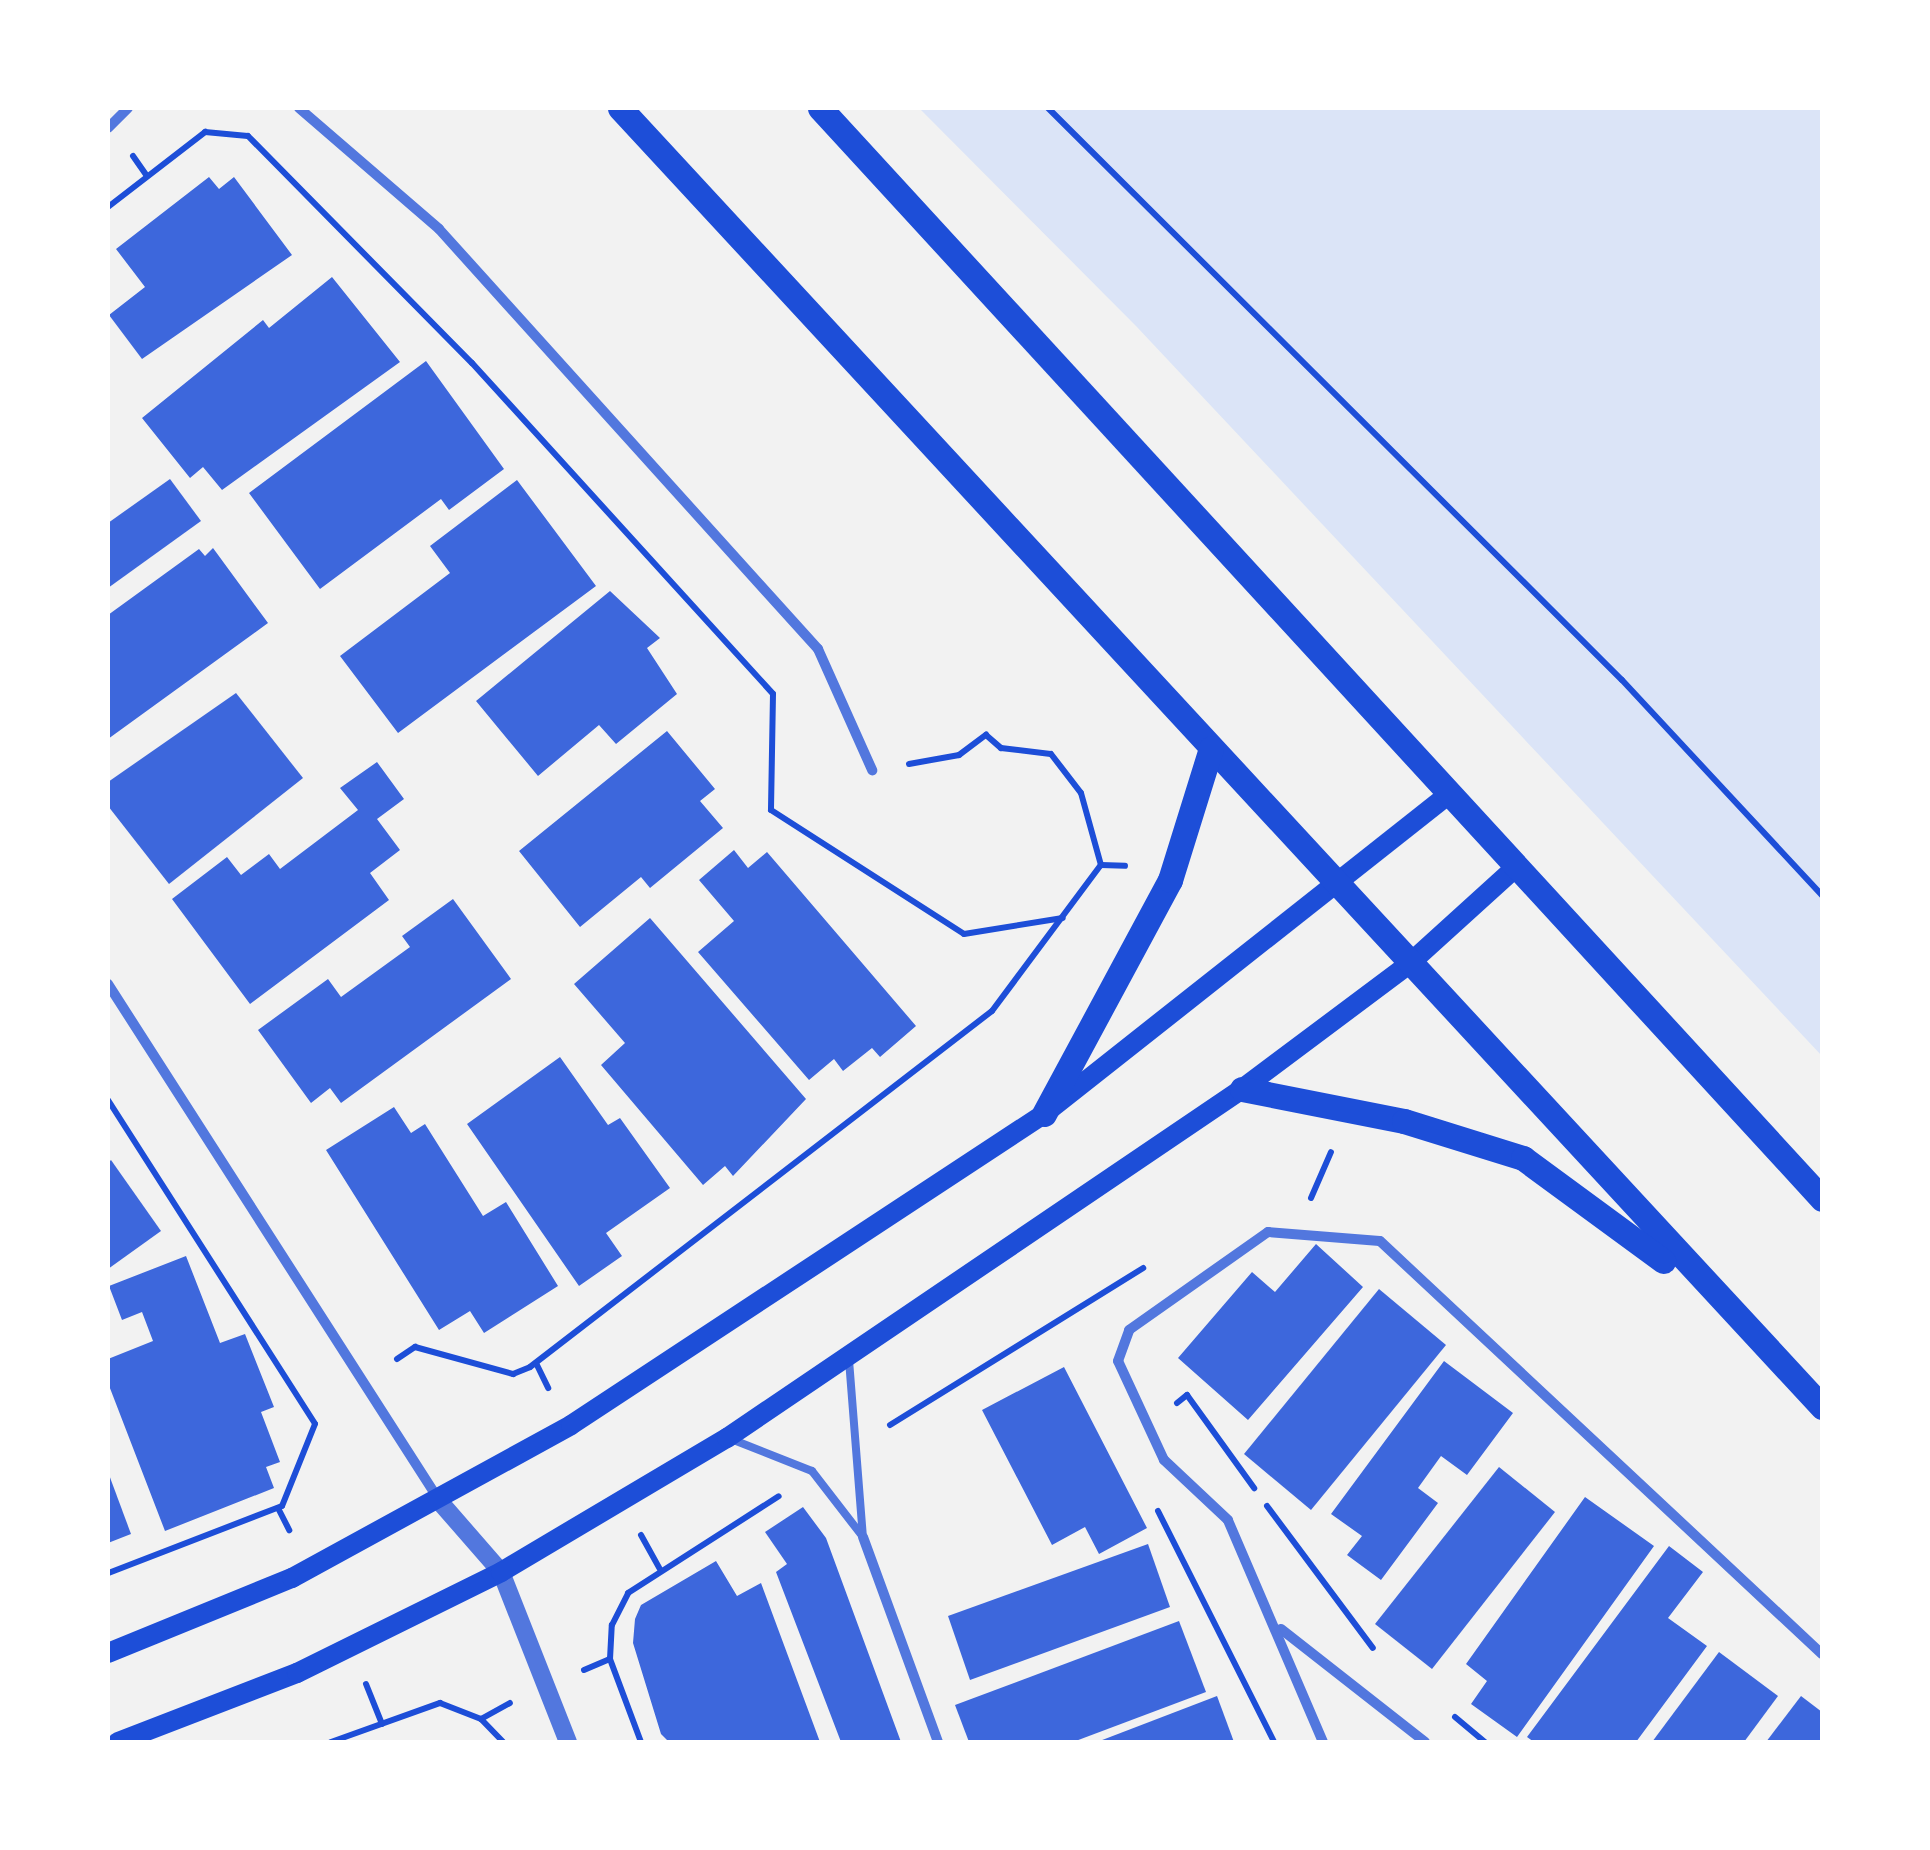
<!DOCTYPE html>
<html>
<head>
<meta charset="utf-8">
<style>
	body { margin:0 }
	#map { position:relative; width:1930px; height:1850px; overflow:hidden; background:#f2f2f2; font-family:"Fira Sans",sans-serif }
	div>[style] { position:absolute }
	.green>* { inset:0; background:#dbe4f7 }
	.building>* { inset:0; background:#3d67dc }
	.path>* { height:6px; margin:-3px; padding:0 3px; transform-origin:3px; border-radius:3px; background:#1d4ed8 }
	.service>* { height:8px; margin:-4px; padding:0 4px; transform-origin:4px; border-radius:4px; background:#5277de }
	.minor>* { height:10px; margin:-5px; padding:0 5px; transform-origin:5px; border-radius:5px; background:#5277de }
	.tertiary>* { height:18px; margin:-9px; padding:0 9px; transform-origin:9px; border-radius:9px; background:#5277de }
	.secondary>* { height:20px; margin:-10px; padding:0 10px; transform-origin:10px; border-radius:10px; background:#1d4ed8 }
	.primary>* { height:25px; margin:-12.5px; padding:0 12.5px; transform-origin:12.5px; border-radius:12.5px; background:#1d4ed8 }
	span { translate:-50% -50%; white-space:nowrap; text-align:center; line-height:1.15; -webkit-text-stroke:8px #fff; paint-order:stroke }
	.frame { position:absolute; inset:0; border:110px solid #fff; pointer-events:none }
</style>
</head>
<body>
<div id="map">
	<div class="green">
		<div style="clip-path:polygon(919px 108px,1822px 108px,1822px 1056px,1136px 326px)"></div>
	</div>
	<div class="building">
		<div style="clip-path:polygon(209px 177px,219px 189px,234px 177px,292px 255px,142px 359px,109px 315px,145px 287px,116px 249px)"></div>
		<div style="clip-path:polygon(332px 277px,400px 362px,222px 490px,203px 467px,190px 478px,142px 418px,263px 320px,269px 328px)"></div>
		<div style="clip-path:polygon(426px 361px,504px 469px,449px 510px,441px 499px,320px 589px,249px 493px)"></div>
		<div style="clip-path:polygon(170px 479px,201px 521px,108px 588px,108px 523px)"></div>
		<div style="clip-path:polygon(517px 480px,596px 586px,398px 733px,340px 656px,450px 573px,430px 546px)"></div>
		<div style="clip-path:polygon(213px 548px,268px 623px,108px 739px,108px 615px,199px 549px,205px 556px)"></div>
		<div style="clip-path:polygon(610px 591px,660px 638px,647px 648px,677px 694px,616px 744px,599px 725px,538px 776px,476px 701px)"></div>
		<div style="clip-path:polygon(236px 693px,303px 778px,169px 884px,108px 806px,108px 782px)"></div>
		<div style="clip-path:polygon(667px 731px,715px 789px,700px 801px,723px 828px,650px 888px,641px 877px,580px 927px,519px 851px)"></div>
		<div style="clip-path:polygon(377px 762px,404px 799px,377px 819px,400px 850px,370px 873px,389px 900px,250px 1004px,172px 899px,227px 857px,241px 875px,269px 854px,280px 869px,358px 810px,340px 788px)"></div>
		<div style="clip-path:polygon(734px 850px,748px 868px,767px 852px,916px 1026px,880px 1057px,872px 1048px,843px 1071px,834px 1059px,809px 1080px,698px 952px,734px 921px,699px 880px)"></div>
		<div style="clip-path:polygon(453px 899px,511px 979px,341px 1103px,330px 1088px,311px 1103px,258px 1030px,328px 979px,341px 997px,410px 947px,402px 936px)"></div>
		<div style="clip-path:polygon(650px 918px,806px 1099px,733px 1176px,725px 1166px,703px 1185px,601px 1065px,625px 1043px,574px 984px)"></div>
		<div style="clip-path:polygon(560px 1057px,608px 1125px,620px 1118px,670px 1188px,606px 1233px,622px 1256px,579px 1286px,467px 1124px)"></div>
		<div style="clip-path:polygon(394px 1107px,411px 1133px,425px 1124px,483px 1216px,506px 1202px,558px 1286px,484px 1333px,470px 1311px,439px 1330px,326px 1150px)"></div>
		<div style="clip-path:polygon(111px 1160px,161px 1231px,108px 1269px,108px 1163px)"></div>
		<div style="clip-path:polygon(1316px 1244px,1363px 1287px,1248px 1420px,1178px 1358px,1252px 1272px,1275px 1292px)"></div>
		<div style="clip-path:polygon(186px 1256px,220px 1343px,245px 1334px,274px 1407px,261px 1412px,280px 1462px,266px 1467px,274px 1488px,165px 1531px,108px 1383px,108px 1359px,153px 1341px,142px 1312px,122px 1320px,109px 1286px)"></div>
		<div style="clip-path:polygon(1379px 1289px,1446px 1345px,1311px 1510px,1244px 1454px)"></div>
		<div style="clip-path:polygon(1444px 1361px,1513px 1413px,1467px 1475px,1441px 1456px,1418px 1488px,1438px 1503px,1381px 1580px,1347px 1555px,1362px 1536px,1331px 1514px)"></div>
		<div style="clip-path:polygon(1064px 1367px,1147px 1528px,1099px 1554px,1085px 1527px,1052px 1545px,982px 1410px)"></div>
		<div style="clip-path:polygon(1499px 1467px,1555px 1512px,1432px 1669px,1375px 1624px)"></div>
		<div style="clip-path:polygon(108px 1472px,131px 1534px,108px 1543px)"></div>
		<div style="clip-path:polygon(1585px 1497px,1654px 1546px,1517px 1737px,1471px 1704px,1487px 1681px,1466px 1664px)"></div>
		<div style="clip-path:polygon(803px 1507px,826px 1538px,901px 1742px,841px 1742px,776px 1572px,787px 1564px,765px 1532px)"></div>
		<div style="clip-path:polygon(1148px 1544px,1170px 1607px,970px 1680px,948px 1616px)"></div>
		<div style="clip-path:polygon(1669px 1546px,1703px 1572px,1668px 1618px,1707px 1646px,1636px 1742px,1534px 1742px,1527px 1737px)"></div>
		<div style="clip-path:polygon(716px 1561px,737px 1596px,761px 1583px,820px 1742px,669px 1742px,661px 1734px,633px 1643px,635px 1619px,641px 1605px)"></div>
		<div style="clip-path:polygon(1179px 1621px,1206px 1692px,1073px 1742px,969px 1742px,955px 1705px)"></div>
		<div style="clip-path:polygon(1719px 1652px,1778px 1696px,1744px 1742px,1652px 1742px)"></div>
		<div style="clip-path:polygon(1217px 1696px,1234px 1742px,1097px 1742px)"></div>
		<div style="clip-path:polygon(1801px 1696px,1822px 1712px,1822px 1742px,1766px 1742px)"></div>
	</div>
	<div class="path">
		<div style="left:1048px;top:108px;width:810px;rotate:44.9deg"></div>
		<div style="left:1622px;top:680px;width:294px;rotate:47.1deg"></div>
		<div style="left:133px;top:156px;width:24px;rotate:55deg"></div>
		<div style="left:108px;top:207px;width:123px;rotate:-37.7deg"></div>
		<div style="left:205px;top:132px;width:43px;rotate:5.3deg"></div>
		<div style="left:248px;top:136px;width:319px;rotate:45.4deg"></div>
		<div style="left:472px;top:363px;width:447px;rotate:47.7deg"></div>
		<div style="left:773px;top:694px;width:116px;rotate:91deg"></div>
		<div style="left:771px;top:810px;width:229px;rotate:32.7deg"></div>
		<div style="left:964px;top:934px;width:100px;rotate:-9.2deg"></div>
		<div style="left:909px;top:764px;width:51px;rotate:-10.2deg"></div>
		<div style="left:959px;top:755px;width:34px;rotate:-37deg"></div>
		<div style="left:986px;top:735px;width:20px;rotate:41deg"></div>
		<div style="left:1001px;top:748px;width:50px;rotate:6.8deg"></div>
		<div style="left:1051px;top:754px;width:49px;rotate:52.4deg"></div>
		<div style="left:1081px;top:793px;width:75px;rotate:74.5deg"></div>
		<div style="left:108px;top:1100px;width:384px;rotate:57.4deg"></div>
		<div style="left:315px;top:1424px;width:88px;rotate:111.9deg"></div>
		<div style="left:282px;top:1506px;width:186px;rotate:158.9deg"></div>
		<div style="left:1311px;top:1198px;width:50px;rotate:-66.5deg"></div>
		<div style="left:397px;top:1359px;width:22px;rotate:-34deg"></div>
		<div style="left:415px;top:1347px;width:102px;rotate:15.4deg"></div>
		<div style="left:513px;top:1374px;width:18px;rotate:-22deg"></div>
		<div style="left:530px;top:1367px;width:583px;rotate:-37.62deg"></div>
		<div style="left:992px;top:1011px;width:182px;rotate:-53.3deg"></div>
		<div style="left:1101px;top:865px;width:24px;rotate:2deg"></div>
		<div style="left:536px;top:1363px;width:28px;rotate:64deg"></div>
		<div style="left:1177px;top:1403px;width:13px;rotate:-39deg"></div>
		<div style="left:1187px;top:1395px;width:115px;rotate:54.2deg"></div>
		<div style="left:890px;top:1425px;width:298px;rotate:-31.8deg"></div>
		<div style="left:1267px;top:1506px;width:177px;rotate:53.3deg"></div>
		<div style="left:278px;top:1508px;width:25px;rotate:63deg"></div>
		<div style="left:1158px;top:1511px;width:258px;rotate:63.3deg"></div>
		<div style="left:641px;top:1535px;width:39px;rotate:61deg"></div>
		<div style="left:584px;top:1670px;width:28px;rotate:-23deg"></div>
		<div style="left:366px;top:1684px;width:43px;rotate:68.2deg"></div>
		<div style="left:1455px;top:1717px;width:39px;rotate:40deg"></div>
		<div style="left:481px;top:1719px;width:32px;rotate:46deg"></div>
		<div style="left:331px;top:1742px;width:116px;rotate:-19.7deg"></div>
		<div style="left:440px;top:1703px;width:44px;rotate:21.3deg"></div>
		<div style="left:481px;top:1719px;width:33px;rotate:-29deg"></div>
		<div style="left:641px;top:1742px;width:89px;rotate:-110.5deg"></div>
		<div style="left:610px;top:1659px;width:34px;rotate:-87deg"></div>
		<div style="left:612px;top:1625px;width:36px;rotate:-63deg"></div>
		<div style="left:628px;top:1593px;width:179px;rotate:-32.7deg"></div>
	</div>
	<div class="service">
		<div style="left:849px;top:1360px;width:178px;rotate:85.5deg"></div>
		<div style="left:731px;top:1439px;width:87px;rotate:21.6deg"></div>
		<div style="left:812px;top:1471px;width:83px;rotate:52.3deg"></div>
	</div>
	<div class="minor">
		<div style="left:299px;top:108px;width:185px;rotate:40.8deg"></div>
		<div style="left:439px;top:229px;width:566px;rotate:47.94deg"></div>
		<div style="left:818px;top:649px;width:133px;rotate:65.9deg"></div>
		<div style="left:108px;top:128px;width:28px;rotate:-45deg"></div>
		<div style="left:108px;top:984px;width:609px;rotate:57.33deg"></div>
		<div style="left:863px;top:1537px;width:218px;rotate:69.9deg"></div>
		<div style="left:1281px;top:1629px;width:183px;rotate:38.1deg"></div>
		<div style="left:1323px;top:1742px;width:241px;rotate:-113.2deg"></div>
		<div style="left:1228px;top:1520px;width:88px;rotate:-136.8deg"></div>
		<div style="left:1164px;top:1460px;width:109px;rotate:-114.9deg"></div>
		<div style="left:1118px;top:1361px;width:33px;rotate:-70deg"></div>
		<div style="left:1129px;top:1330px;width:170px;rotate:-35.2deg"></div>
		<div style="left:1268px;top:1232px;width:112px;rotate:4.6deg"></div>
		<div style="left:1380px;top:1241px;width:605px;rotate:43.06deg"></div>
	</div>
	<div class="tertiary">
		<div style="left:440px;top:1502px;width:93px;rotate:48.9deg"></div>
		<div style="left:501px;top:1572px;width:183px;rotate:68.5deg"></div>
	</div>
	<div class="secondary">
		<div style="left:108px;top:1653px;width:199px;rotate:-22.2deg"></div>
		<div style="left:292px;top:1578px;width:318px;rotate:-28.7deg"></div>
		<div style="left:571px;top:1425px;width:566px;rotate:-33.33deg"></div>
		<div style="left:1044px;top:1114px;width:516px;rotate:-38.31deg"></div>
		<div style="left:118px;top:1742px;width:192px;rotate:-21.1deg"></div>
		<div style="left:297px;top:1673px;width:228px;rotate:-26.3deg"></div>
		<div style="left:501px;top:1572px;width:263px;rotate:-30.7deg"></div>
		<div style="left:727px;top:1438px;width:622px;rotate:-34.12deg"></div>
		<div style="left:1242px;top:1089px;width:207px;rotate:-36.8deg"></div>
		<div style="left:1408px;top:965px;width:144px;rotate:-42.2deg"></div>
	</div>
	<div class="primary">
		<div style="left:620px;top:108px;width:1770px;rotate:47.22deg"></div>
		<div style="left:820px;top:108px;width:1481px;rotate:47.43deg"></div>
		<div style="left:1242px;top:1089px;width:165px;rotate:11.2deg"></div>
		<div style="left:1404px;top:1121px;width:125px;rotate:17.3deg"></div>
		<div style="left:1523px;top:1158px;width:174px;rotate:36.3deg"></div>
		<div style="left:1044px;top:1114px;width:266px;rotate:-61.7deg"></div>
		<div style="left:1170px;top:880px;width:138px;rotate:-72.7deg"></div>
	</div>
	<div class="frame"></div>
</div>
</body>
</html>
